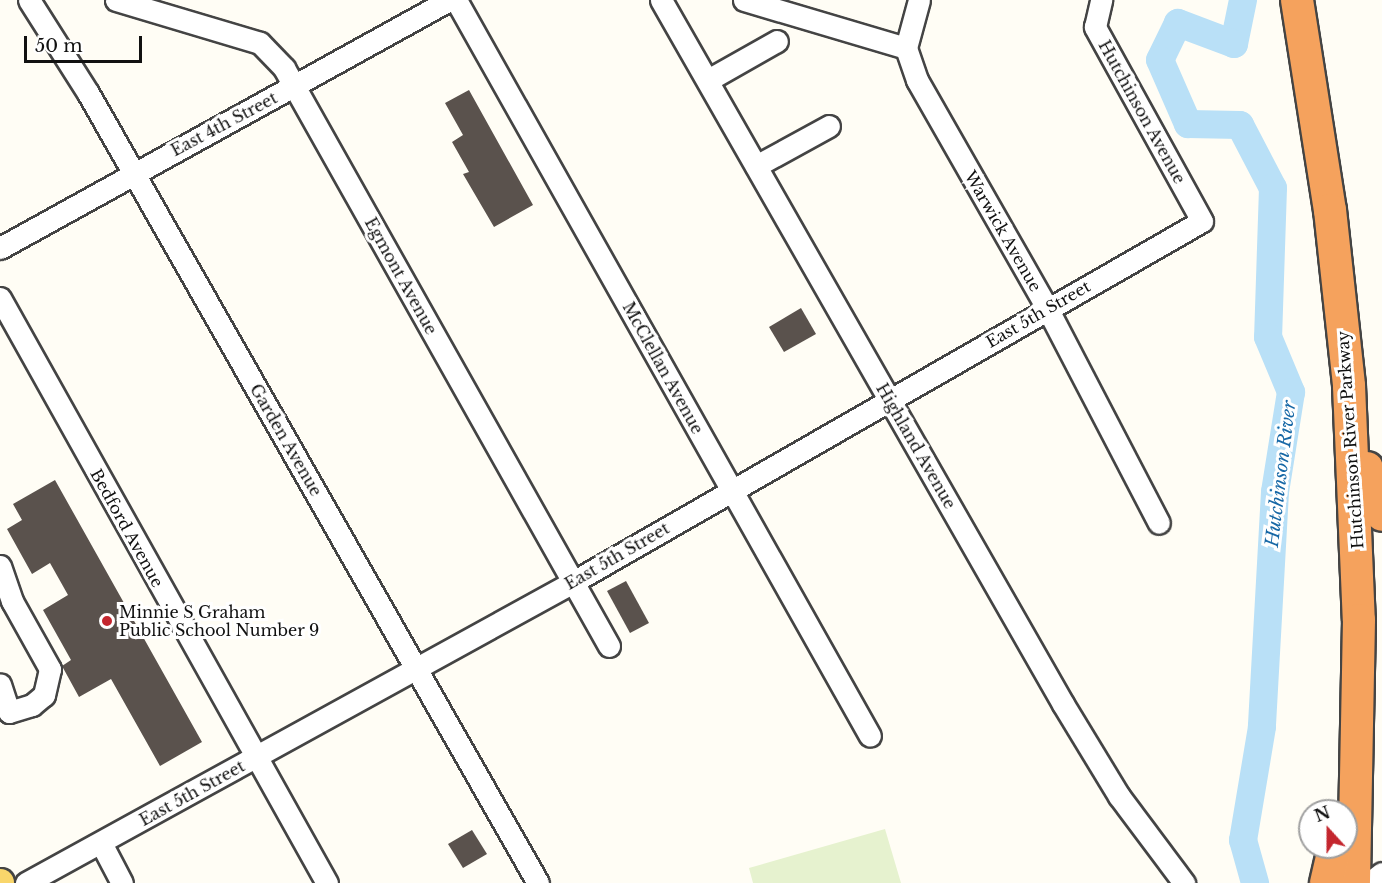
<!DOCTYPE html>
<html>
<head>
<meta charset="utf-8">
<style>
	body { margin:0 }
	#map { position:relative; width:1382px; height:883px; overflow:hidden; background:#fffdf5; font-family:"Libre Baskerville",serif }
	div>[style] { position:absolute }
	.pitch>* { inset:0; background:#e6f2cf }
	.river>* { height:28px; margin:-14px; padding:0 14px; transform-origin:14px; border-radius:14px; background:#b9e0f7 }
	.building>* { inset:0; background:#5a524d }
	.roads { filter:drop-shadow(2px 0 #444) drop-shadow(-2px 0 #444) drop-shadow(0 2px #444) drop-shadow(0 -2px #444) }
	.minor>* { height:21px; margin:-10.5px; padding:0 10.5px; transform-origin:10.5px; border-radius:10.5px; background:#fff }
	.major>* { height:27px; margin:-13.5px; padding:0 13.5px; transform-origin:13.5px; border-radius:13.5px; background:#f9d66b }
	.highway>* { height:32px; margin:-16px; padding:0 16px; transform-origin:16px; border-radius:16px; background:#f5a25d }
	.dots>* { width:16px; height:16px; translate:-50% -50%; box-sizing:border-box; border:3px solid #fff; border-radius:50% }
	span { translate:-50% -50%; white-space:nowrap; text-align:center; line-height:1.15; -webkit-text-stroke:6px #fff; paint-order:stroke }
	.street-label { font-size:16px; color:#111 }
	.poi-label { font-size:16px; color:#111 }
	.left { translate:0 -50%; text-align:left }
	.water-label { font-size:18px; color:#1768a6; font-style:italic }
	.north { position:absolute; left:1298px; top:799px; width:60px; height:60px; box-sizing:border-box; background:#fff; border:2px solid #a0a0a0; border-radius:50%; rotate:339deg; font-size:16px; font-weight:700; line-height:24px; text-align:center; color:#111 }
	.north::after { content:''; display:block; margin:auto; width:21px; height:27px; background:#c4262e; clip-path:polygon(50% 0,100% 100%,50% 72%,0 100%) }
	.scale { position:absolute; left:24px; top:36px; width:118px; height:27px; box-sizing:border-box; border:3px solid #111; border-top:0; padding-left:8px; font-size:18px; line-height:21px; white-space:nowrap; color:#111; -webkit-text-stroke:4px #fff; paint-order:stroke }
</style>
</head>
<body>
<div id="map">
	<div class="pitch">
		<div style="clip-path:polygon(885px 829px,901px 883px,753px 883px,749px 868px)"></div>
	</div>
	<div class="river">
		<div style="left:1243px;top:0;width:45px;rotate:101.6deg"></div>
		<div style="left:1234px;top:44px;width:60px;rotate:-159.4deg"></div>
		<div style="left:1178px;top:23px;width:41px;rotate:115.9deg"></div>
		<div style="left:1160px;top:60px;width:70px;rotate:66.4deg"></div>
		<div style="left:1188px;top:124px;width:52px;rotate:1.1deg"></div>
		<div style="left:1240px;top:125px;width:71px;rotate:62.4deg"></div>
		<div style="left:1273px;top:188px;width:149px;rotate:91.9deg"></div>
		<div style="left:1268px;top:337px;width:60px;rotate:67.3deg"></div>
		<div style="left:1291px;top:392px;width:101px;rotate:99.1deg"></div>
		<div style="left:1275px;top:492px;width:235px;rotate:93.2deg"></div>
		<div style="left:1262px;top:727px;width:115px;rotate:99.5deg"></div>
		<div style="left:1243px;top:840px;width:45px;rotate:74.4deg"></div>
	</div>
	<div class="building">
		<div style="clip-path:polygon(469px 90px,533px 205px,494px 227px,463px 174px,469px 172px,452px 142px,463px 135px,445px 103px)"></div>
		<div style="clip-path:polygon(801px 308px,816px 334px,784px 352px,769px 327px)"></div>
		<div style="clip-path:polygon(55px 480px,202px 742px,160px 766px,111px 679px,79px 697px,62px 666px,71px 660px,43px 610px,68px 595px,50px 563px,32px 574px,7px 529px,22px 520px,13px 504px)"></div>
		<div style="clip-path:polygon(626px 581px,649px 623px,630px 633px,607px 591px)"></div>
		<div style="clip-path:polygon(472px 830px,487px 854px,463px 868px,448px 844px)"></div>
	</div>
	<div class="roads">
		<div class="minor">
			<div style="left:29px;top:0;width:110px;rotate:57.6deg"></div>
			<div style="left:88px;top:93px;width:909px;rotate:60.33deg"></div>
			<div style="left:116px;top:0;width:150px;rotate:16.6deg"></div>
			<div style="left:260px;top:43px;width:35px;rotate:46deg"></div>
			<div style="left:284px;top:68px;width:663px;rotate:60.65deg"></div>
			<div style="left:456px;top:0;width:844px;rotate:60.64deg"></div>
			<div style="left:661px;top:0;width:811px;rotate:60.27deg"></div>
			<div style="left:1063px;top:704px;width:108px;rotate:58.7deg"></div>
			<div style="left:1119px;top:796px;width:109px;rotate:53.2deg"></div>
			<div style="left:744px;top:0;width:169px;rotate:16.5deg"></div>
			<div style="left:919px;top:0;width:50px;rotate:105.2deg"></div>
			<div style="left:906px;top:48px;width:34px;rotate:71deg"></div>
			<div style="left:917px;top:80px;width:262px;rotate:60.3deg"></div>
			<div style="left:1047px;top:308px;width:242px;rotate:62.5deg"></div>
			<div style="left:708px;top:80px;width:79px;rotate:-29.5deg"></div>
			<div style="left:756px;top:166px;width:83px;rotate:-28.7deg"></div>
			<div style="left:0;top:248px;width:513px;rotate:-28.91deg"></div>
			<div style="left:0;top:298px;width:670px;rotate:60.8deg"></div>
			<div style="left:0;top:566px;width:37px;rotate:71deg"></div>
			<div style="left:12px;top:601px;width:78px;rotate:60.8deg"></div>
			<div style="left:50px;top:669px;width:27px;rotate:103deg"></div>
			<div style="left:44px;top:695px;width:16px;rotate:140deg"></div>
			<div style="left:32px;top:705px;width:24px;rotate:163deg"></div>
			<div style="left:9px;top:712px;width:29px;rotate:-108deg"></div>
			<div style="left:101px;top:843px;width:45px;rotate:62.3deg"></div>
			<div style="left:26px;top:883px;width:624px;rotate:-28.82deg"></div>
			<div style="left:573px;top:582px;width:725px;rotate:-29.85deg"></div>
			<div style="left:1202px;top:221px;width:222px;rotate:-118.9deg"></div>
			<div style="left:1095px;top:27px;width:28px;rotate:-77deg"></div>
			<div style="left:1369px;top:883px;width:16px;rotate:-38deg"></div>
		</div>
		<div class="major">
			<div style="left:0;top:882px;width:1px;rotate:90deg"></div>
		</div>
		<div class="highway">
			<div style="left:1297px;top:0;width:213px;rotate:81.1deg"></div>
			<div style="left:1330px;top:210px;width:177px;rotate:83.8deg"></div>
			<div style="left:1349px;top:386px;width:234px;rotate:87.6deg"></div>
			<div style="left:1359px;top:620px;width:263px;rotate:91.1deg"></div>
			<div style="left:1367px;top:468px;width:49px;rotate:72.3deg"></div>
			<div style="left:1326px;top:883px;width:37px;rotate:-77deg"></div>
		</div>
	</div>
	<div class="dots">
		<div style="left:107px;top:621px;background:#c4262e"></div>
	</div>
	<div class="street-label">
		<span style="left:1142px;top:112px;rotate:61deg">Hutchinson Avenue</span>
		<span style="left:224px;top:124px;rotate:-28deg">East 4th Street</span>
		<span style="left:1003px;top:231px;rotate:60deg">Warwick Avenue</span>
		<span style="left:401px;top:276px;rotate:61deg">Egmont Avenue</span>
		<span style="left:1038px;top:314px;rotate:-30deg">East 5th Street</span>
		<span style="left:663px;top:368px;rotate:61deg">McClellan Avenue</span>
		<span style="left:286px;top:440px;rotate:60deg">Garden Avenue</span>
		<span style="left:1350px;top:440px;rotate:-94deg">Hutchinson River Parkway</span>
		<span style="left:916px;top:446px;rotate:60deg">Highland Avenue</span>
		<span style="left:127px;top:528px;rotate:61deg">Bedford Avenue</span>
		<span style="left:617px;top:556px;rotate:-30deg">East 5th Street</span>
		<span style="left:192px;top:793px;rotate:-29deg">East 5th Street</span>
	</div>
	<div class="poi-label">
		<span class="left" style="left:119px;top:621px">Minnie S Graham<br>Public School Number 9</span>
	</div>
	<div class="water-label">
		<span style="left:1281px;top:474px;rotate:-83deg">Hutchinson River</span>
	</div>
	<div class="north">N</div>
	<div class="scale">50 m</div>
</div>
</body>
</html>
